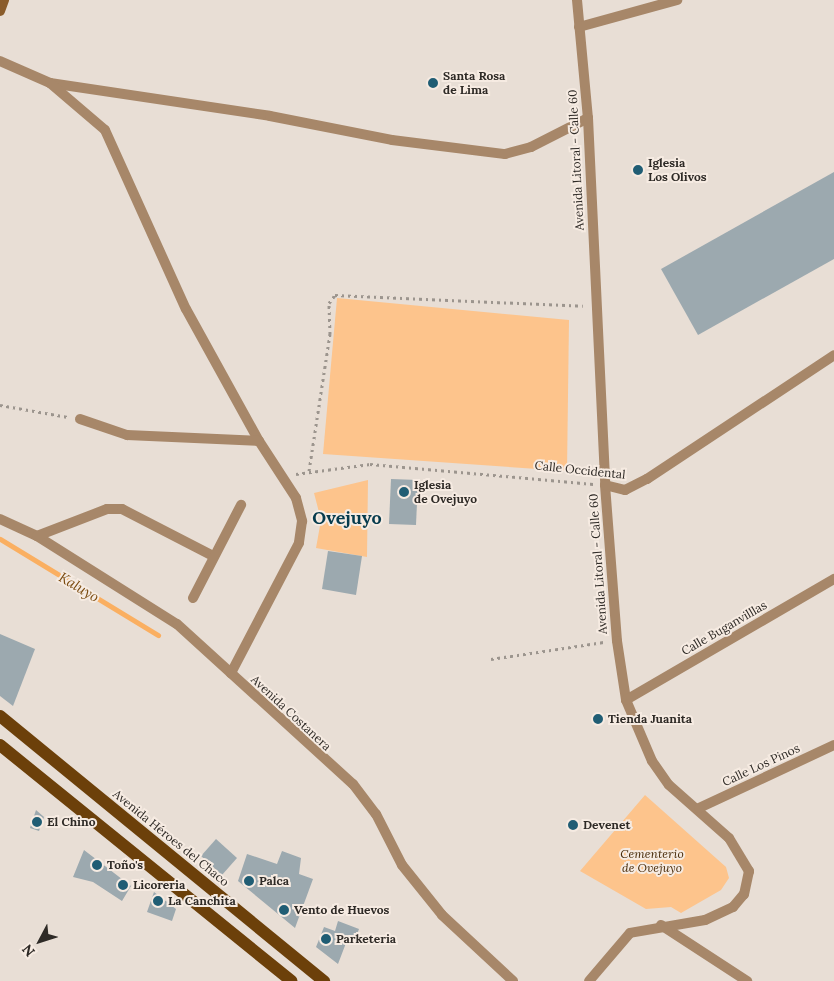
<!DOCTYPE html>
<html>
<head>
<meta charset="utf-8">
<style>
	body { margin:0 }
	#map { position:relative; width:834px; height:981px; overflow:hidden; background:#e8ded5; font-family:Lora,serif }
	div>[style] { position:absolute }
	.green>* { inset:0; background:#fdc48c }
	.stream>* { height:5px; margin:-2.5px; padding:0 2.5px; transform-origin:2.5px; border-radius:2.5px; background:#faaf61 }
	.building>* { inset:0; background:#9ca9af }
	.path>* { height:3px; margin-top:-1.5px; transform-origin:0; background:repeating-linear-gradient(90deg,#9c958e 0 2.5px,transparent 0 6.5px) }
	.service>* { height:10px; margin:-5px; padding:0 5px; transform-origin:5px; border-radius:5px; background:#a78769 }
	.minor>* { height:10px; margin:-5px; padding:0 5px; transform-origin:5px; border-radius:5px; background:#a78769 }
	.secondary>* { height:10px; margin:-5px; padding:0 5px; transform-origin:5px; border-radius:5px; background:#8a5c2b }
	.primary>* { height:12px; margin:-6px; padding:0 6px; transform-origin:6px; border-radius:6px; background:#6c400a }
	.dots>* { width:14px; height:14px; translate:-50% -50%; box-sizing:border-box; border:2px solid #f6ebe2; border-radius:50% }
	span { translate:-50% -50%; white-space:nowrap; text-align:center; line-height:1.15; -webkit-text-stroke:4px #f6ebe2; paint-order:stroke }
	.poi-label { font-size:12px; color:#2e2a26; font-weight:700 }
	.left { translate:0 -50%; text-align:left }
	.street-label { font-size:12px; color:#2e2a26 }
	.park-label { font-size:12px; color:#492c0a; font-style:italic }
	.water-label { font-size:14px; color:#7a4a0e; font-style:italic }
	.district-label { font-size:18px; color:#063b4d; font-weight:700 }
	.north { position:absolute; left:15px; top:916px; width:50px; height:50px; -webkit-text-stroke:4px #f6ebe2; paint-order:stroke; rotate:230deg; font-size:14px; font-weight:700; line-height:20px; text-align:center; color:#2e2a26 }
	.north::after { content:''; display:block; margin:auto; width:18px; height:22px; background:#2e2a26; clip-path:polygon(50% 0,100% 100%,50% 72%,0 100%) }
</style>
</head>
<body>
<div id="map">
	<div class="green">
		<div style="clip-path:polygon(337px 298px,569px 320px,567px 471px,323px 454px)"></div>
		<div style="clip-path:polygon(368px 480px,367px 557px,316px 548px,321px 520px,314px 493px)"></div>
		<div style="clip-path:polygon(645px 795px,726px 867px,729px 878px,721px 890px,681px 913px,671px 907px,646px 909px,580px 871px)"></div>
	</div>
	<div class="stream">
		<div style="left:0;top:539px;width:185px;rotate:31.3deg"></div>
	</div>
	<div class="building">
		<div style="clip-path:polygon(834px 172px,834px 259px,698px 335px,661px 269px)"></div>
		<div style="clip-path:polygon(391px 479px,418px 480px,416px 525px,389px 524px)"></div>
		<div style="clip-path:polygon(328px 551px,362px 556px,356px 595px,322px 589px)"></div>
		<div style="clip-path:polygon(0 634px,35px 649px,13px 706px,0 696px)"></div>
		<div style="clip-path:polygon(36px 810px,44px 817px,39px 831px,30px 828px)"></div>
		<div style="clip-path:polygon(216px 839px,237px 858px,222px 875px,201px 856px)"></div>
		<div style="clip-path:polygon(84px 850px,131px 886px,122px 901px,93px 882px,73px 877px)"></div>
		<div style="clip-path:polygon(282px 851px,301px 858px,299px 874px,313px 879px,295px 928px,238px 881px,247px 854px,277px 864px)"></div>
		<div style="clip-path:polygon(154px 892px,176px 909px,172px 921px,147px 912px)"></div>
		<div style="clip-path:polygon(338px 921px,359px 929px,353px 945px,346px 943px,338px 964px,316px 947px,324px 927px,335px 931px)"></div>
	</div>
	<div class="path">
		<div style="left:0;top:405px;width:69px;rotate:10deg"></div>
		<div style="left:309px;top:471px;width:139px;rotate:-81.3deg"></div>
		<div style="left:330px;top:334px;width:31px;rotate:-92deg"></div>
		<div style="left:329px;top:303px;width:10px;rotate:-53deg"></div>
		<div style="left:335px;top:295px;width:248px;rotate:2.5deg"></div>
		<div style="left:296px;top:474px;width:75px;rotate:-7.7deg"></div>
		<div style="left:370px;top:464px;width:224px;rotate:5.1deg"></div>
		<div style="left:491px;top:659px;width:114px;rotate:-8.6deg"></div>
	</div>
	<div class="service">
		<div style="left:50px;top:83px;width:222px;rotate:8.5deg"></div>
		<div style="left:270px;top:116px;width:124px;rotate:11.1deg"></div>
		<div style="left:392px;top:140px;width:114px;rotate:7.1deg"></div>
		<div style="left:505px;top:154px;width:27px;rotate:-15deg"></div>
		<div style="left:531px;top:147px;width:64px;rotate:-27deg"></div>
		<div style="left:661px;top:925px;width:103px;rotate:33.1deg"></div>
	</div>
	<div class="minor">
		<div style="left:577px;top:0;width:119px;rotate:84.7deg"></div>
		<div style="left:588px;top:118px;width:367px;rotate:87.3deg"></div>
		<div style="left:605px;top:485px;width:156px;rotate:85.6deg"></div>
		<div style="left:617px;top:641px;width:60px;rotate:81.3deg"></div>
		<div style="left:626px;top:700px;width:66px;rotate:66.9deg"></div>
		<div style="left:652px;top:761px;width:29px;rotate:55deg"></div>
		<div style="left:669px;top:785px;width:80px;rotate:41.5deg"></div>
		<div style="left:729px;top:838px;width:39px;rotate:59deg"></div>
		<div style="left:749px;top:871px;width:24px;rotate:102deg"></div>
		<div style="left:744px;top:894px;width:17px;rotate:130deg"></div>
		<div style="left:733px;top:907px;width:31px;rotate:155deg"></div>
		<div style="left:705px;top:920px;width:76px;rotate:170.2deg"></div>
		<div style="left:630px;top:933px;width:63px;rotate:130.5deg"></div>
		<div style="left:579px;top:27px;width:102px;rotate:-15.4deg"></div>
		<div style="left:0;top:61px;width:55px;rotate:23.7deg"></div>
		<div style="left:50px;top:83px;width:72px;rotate:40.5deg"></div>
		<div style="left:105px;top:130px;width:196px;rotate:65.7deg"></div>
		<div style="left:186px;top:309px;width:151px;rotate:61.1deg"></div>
		<div style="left:259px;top:441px;width:68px;rotate:57deg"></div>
		<div style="left:296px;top:498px;width:24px;rotate:75deg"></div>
		<div style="left:302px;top:521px;width:22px;rotate:98deg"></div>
		<div style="left:299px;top:543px;width:147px;rotate:117.6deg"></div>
		<div style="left:80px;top:419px;width:50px;rotate:18.8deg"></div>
		<div style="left:127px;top:435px;width:132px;rotate:2.6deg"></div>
		<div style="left:605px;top:485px;width:21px;rotate:14deg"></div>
		<div style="left:625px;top:490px;width:25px;rotate:-27deg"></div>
		<div style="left:647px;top:479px;width:224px;rotate:-33.5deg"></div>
		<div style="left:0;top:519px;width:41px;rotate:24.7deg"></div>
		<div style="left:37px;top:536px;width:165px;rotate:32.2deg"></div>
		<div style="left:177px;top:624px;width:238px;rotate:42.3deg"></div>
		<div style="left:353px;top:784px;width:38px;rotate:53deg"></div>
		<div style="left:376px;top:814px;width:57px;rotate:63deg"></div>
		<div style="left:402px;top:865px;width:64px;rotate:51.3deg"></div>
		<div style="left:442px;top:915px;width:97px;rotate:42.9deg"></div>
		<div style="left:37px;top:536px;width:75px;rotate:-21.1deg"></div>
		<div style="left:107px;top:509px;width:15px"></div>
		<div style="left:122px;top:509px;width:102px;rotate:27.3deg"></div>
		<div style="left:193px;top:598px;width:105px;rotate:-62.7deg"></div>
		<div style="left:626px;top:700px;width:241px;rotate:-30.2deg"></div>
		<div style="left:699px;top:808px;width:149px;rotate:-25deg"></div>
	</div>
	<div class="secondary">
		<div style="left:0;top:11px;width:12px;rotate:-70deg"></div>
	</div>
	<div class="primary">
		<div style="left:0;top:716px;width:419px;rotate:39.3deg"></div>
		<div style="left:0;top:745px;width:375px;rotate:39deg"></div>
	</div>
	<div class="dots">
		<div style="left:433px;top:83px;background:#205d74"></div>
		<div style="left:638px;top:170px;background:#205d74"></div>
		<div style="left:404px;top:492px;background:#205d74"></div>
		<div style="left:598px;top:719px;background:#205d74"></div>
		<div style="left:37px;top:822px;background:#205d74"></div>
		<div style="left:573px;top:825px;background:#205d74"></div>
		<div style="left:97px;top:865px;background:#205d74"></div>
		<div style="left:249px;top:881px;background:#205d74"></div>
		<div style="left:123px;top:885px;background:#205d74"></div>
		<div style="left:158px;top:901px;background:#205d74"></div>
		<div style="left:284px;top:910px;background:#205d74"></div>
		<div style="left:326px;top:939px;background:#205d74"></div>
	</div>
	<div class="poi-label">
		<span class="left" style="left:443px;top:83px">Santa Rosa<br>de Lima</span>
		<span class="left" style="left:648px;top:170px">Iglesia<br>Los Olivos</span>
		<span class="left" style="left:414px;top:492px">Iglesia<br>de Ovejuyo</span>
		<span class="left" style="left:608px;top:719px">Tienda Juanita</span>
		<span class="left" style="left:47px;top:822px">El Chino</span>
		<span class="left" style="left:583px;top:825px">Devenet</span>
		<span class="left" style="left:107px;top:865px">Toño's</span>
		<span class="left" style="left:259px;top:881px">Palca</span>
		<span class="left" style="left:133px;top:885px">Licoreria</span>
		<span class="left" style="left:168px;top:901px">La Canchita</span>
		<span class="left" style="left:294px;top:910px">Vento de Huevos</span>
		<span class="left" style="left:336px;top:939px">Parketeria</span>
	</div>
	<div class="street-label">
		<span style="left:576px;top:160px;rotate:-93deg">Avenida Litoral - Calle 60</span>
		<span style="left:580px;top:470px;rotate:6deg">Calle Occidental</span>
		<span style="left:598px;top:564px;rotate:-94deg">Avenida Litoral - Calle 60</span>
		<span style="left:724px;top:628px;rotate:-30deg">Calle Buganvilllas</span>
		<span style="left:291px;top:713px;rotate:43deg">Avenida Costanera</span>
		<span style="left:761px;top:765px;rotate:-25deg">Calle Los Pinos</span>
		<span style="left:171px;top:838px;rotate:39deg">Avenida Héroes del Chaco</span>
	</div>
	<div class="park-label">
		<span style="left:652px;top:861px">Cementerio<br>de Ovejuyo</span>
	</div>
	<div class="water-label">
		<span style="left:79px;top:587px;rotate:31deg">Kaluyo</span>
	</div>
	<div class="district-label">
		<span style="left:347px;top:518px">Ovejuyo</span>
	</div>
	<div class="north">N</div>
</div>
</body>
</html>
